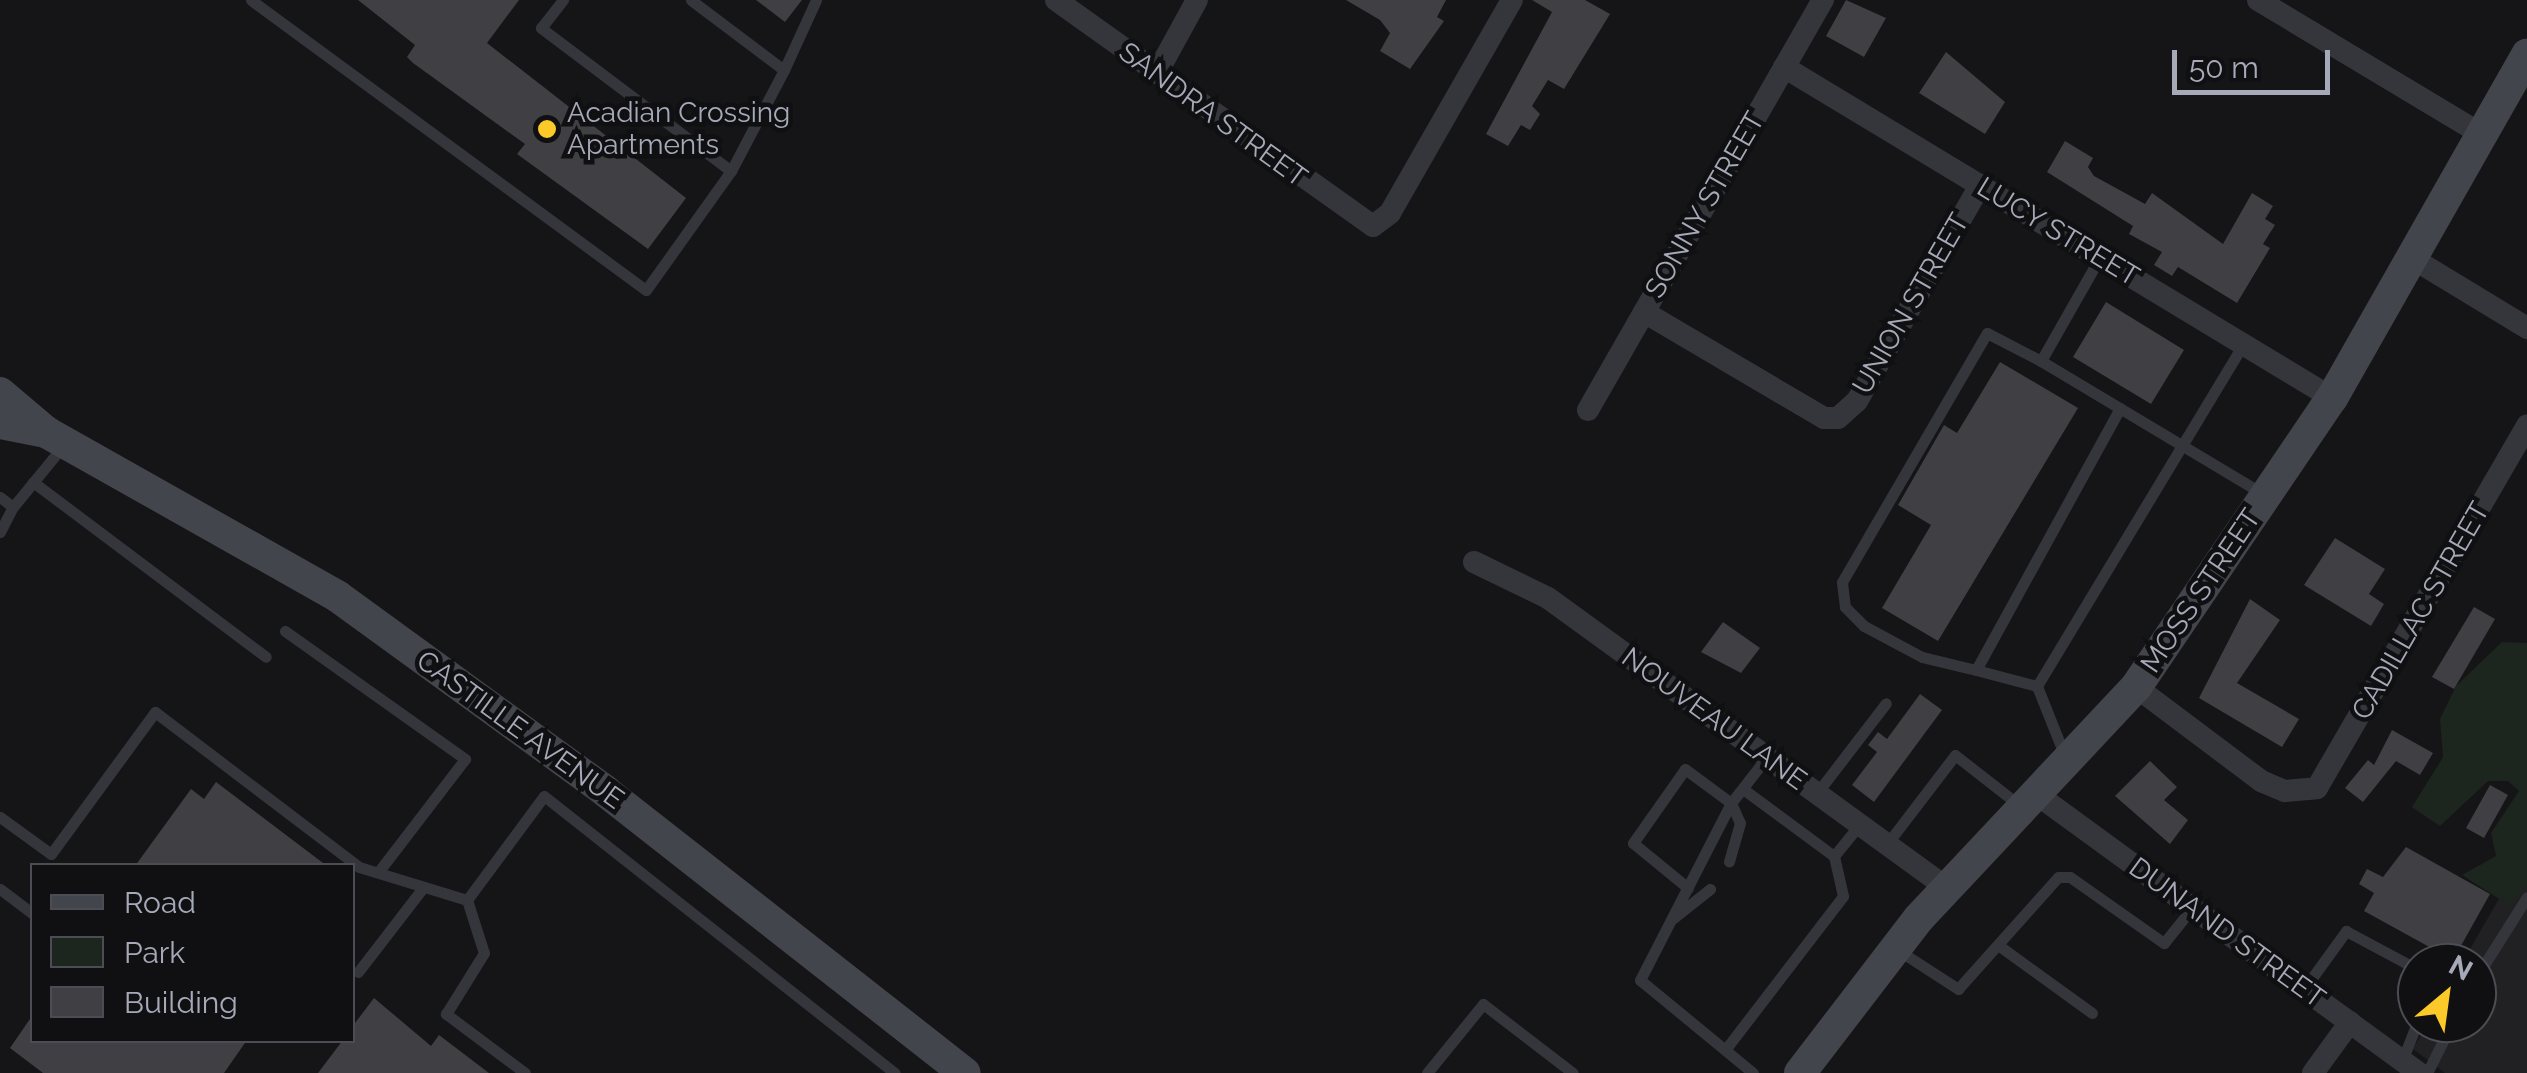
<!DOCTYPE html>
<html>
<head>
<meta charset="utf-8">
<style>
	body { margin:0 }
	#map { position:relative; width:2527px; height:1073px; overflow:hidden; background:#151517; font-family:Raleway,sans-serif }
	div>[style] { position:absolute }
	.built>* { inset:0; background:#212124 }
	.green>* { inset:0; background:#1c251e }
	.building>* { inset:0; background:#3f3f44 }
	.lane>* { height:11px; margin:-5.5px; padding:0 5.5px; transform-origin:5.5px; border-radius:5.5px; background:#35363c }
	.street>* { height:22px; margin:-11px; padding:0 11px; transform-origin:11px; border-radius:11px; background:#35363c }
	.secondary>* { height:32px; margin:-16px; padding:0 16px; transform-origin:16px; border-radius:16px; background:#43454c }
	.dots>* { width:28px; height:28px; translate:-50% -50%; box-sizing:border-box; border:5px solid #101012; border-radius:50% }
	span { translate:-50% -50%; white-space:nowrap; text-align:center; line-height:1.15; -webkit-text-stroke:9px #101012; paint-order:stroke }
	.poi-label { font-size:28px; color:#a6a9b8 }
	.left { translate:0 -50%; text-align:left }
	.street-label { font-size:28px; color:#a6a9b8 }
	.legend { position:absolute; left:30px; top:863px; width:325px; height:180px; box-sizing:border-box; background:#101012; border:2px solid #4c4d54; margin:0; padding:12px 18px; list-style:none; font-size:30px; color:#a6a9b8 }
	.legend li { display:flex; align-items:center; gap:20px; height:50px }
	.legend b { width:50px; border:2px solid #4c4d54 }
	.north { position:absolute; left:2397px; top:943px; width:100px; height:100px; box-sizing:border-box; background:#101012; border:2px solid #4c4d54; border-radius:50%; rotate:29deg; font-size:28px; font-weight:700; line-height:40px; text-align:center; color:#a6a9b8 }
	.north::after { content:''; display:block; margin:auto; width:35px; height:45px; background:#fcca28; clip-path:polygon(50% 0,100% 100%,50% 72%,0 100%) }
	.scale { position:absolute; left:2172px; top:50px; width:158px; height:45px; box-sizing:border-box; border:5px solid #a6a9b8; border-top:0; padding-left:12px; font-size:30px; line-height:35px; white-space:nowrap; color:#a6a9b8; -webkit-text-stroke:8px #101012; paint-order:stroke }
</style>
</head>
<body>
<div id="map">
	<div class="built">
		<div style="clip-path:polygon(2527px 850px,2527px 1073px,2445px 1073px,2413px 1049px,2428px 1023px,2477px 1023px,2477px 963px,2462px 963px)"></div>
	</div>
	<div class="green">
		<div style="clip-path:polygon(2502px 642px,2527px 643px,2527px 885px,2510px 906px,2462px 875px,2496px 856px,2491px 833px,2519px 791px,2508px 781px,2488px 781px,2440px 826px,2412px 807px,2443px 757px,2440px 719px,2456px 686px)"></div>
	</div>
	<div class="building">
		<div style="clip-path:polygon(358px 0,519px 0,487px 43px,686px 198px,648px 249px,517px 154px,525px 144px,413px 63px,407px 57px,415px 45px)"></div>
		<div style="clip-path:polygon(756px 0,802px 0,785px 22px)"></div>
		<div style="clip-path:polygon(1346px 0,1446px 0,1437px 17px,1444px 21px,1410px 69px,1380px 51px,1390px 33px,1380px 20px)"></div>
		<div style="clip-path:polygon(1532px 0,1585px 0,1610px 14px,1564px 89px,1548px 80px,1532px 106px,1540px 114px,1530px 130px,1521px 125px,1508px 146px,1486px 134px,1552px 12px)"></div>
		<div style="clip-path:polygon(1846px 0,1886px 18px,1864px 57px,1826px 36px)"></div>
		<div style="clip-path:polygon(1946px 52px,2005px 102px,1985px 134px,1919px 93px)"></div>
		<div style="clip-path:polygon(2065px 141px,2093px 158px,2088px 167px,2094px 176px,2145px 204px,2152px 193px,2223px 244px,2252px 193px,2273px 206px,2265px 219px,2275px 225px,2263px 244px,2270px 248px,2237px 303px,2178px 267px,2172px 276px,2154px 265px,2162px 252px,2129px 234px,2133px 226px,2047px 172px)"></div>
		<div style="clip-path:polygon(2106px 302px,2184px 350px,2151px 404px,2073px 357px)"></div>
		<div style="clip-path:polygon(2000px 362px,2078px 408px,1938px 641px,1882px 608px,1931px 525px,1898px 505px,1944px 425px,1957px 433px)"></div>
		<div style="clip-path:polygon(2335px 538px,2385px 569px,2369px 594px,2384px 604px,2371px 626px,2304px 585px)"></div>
		<div style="clip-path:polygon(2250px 599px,2280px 620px,2237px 683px,2299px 719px,2282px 747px,2199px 698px)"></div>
		<div style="clip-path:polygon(2474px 607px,2495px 619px,2454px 689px,2432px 677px)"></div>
		<div style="clip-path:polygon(1723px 622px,1760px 648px,1741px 673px,1701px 652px)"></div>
		<div style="clip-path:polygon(1920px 694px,1942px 710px,1874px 802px,1852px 785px,1877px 752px,1868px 745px,1878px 732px,1887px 739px)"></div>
		<div style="clip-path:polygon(2392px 730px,2433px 753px,2420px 775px,2396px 761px,2363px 802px,2345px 788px,2368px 760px,2374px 765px)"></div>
		<div style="clip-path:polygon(2150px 761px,2177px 787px,2164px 800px,2188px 820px,2170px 844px,2115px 796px)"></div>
		<div style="clip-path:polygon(216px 782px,327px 866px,135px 866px,191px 789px,204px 799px)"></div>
		<div style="clip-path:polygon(2490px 785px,2508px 795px,2484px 838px,2466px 828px)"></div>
		<div style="clip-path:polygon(2406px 847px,2490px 894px,2453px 960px,2364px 911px,2374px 893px,2359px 884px,2367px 869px,2383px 877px)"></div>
		<div style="clip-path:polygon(374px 998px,431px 1046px,439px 1035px,489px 1073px,318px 1073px,343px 1040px,352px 1040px,352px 1027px)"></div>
		<div style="clip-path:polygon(32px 1016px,32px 1040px,247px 1040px,224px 1073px,43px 1073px,10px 1048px)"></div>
	</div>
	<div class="lane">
		<div style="left:251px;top:0;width:490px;rotate:36.3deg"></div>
		<div style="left:646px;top:290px;width:146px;rotate:-54.5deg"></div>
		<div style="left:731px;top:171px;width:238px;rotate:-143deg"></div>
		<div style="left:541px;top:28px;width:36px;rotate:-52deg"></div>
		<div style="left:691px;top:0;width:116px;rotate:37deg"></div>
		<div style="left:784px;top:70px;width:77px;rotate:-65.4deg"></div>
		<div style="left:731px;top:171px;width:114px;rotate:-62.3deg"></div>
		<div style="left:2100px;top:257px;width:120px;rotate:119.6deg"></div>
		<div style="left:2041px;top:361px;width:261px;rotate:30.9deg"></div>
		<div style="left:33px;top:482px;width:291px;rotate:36.9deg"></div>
		<div style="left:0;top:497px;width:16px;rotate:38deg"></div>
		<div style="left:13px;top:507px;width:79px;rotate:-50.7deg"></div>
		<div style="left:0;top:532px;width:28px;rotate:-63deg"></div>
		<div style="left:285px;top:631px;width:221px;rotate:35.4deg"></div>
		<div style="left:465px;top:759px;width:141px;rotate:127.5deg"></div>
		<div style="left:1976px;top:670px;width:56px;rotate:-166.5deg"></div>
		<div style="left:1922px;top:657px;width:66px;rotate:-151.9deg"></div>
		<div style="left:1864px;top:626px;width:27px;rotate:-135deg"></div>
		<div style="left:1845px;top:607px;width:25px;rotate:-97deg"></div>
		<div style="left:1842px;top:582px;width:288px;rotate:-59.8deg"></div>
		<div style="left:1987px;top:333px;width:61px;rotate:27.4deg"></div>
		<div style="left:2037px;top:686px;width:401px;rotate:-58.9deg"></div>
		<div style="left:2066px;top:759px;width:79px;rotate:-111.7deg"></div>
		<div style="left:2037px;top:686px;width:63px;rotate:-165.3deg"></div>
		<div style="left:1976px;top:670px;width:299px;rotate:-61.2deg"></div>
		<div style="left:1743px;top:789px;width:113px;rotate:36.4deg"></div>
		<div style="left:1834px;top:856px;width:41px;rotate:-50.9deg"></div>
		<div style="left:1817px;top:793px;width:113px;rotate:-52.5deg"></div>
		<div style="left:0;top:817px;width:63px;rotate:36deg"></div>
		<div style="left:51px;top:854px;width:176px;rotate:-53.8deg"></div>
		<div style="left:155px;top:712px;width:256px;rotate:37.2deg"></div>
		<div style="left:359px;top:867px;width:113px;rotate:17deg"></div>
		<div style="left:1887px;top:844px;width:112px;rotate:-52.6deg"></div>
		<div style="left:1955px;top:755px;width:81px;rotate:38deg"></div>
		<div style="left:1688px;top:888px;width:71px;rotate:-140.7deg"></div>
		<div style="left:1633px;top:843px;width:90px;rotate:-54.9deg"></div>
		<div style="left:1685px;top:769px;width:57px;rotate:36.5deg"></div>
		<div style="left:1731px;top:803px;width:22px;rotate:66deg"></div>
		<div style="left:1740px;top:823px;width:40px;rotate:106deg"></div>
		<div style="left:0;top:889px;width:40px;rotate:37deg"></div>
		<div style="left:1671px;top:920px;width:50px;rotate:-38.5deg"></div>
		<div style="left:1998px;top:945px;width:116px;rotate:35.9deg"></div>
		<div style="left:1898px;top:950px;width:72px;rotate:33deg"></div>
		<div style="left:1958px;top:989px;width:150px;rotate:-48.2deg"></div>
		<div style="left:2058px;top:877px;width:12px"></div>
		<div style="left:2070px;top:877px;width:115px;rotate:35.1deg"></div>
		<div style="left:2164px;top:943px;width:45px;rotate:-51.3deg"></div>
		<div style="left:358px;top:972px;width:105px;rotate:-52.4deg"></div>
		<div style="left:2477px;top:976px;width:93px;rotate:-57.7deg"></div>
		<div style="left:2304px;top:989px;width:72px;rotate:-54.1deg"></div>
		<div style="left:2346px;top:931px;width:81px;rotate:28.2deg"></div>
		<div style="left:1725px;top:1050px;width:194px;rotate:-52.5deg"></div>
		<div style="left:1843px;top:896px;width:41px;rotate:-102.7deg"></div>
		<div style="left:2402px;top:1061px;width:41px;rotate:-68.5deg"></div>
		<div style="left:525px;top:1073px;width:99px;rotate:-143.2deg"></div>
		<div style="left:446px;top:1014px;width:72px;rotate:-58.1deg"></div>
		<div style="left:484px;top:953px;width:56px;rotate:-107.8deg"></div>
		<div style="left:467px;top:900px;width:129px;rotate:-53.5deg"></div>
		<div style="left:544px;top:796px;width:447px;rotate:38.3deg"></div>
		<div style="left:1427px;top:1073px;width:89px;rotate:-50.9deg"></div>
		<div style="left:1483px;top:1004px;width:113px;rotate:37.5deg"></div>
		<div style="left:1753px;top:1073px;width:146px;rotate:-140.5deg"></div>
		<div style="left:1640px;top:980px;width:199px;rotate:-62.8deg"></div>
		<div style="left:1731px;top:803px;width:58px;rotate:-52deg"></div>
		<div style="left:2427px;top:1073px;width:56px;rotate:-63.4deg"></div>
	</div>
	<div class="street">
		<div style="left:1056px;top:0;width:389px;rotate:35.5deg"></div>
		<div style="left:1373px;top:226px;width:21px;rotate:-37deg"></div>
		<div style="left:1390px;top:213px;width:245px;rotate:-60.2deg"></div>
		<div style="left:2258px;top:0;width:260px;rotate:31deg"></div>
		<div style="left:1784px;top:67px;width:640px;rotate:31.13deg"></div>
		<div style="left:1157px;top:73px;width:83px;rotate:-61.3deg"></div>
		<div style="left:2412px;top:258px;width:135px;rotate:31.3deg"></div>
		<div style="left:1644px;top:312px;width:209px;rotate:30.5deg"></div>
		<div style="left:1824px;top:418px;width:14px"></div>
		<div style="left:1838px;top:418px;width:25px;rotate:-42deg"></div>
		<div style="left:1857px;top:401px;width:249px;rotate:-60.3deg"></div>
		<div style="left:1588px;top:410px;width:473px;rotate:-60.2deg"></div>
		<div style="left:1474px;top:562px;width:82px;rotate:25.9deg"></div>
		<div style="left:1548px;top:598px;width:493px;rotate:36deg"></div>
		<div style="left:2136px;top:687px;width:156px;rotate:36.9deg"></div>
		<div style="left:2261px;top:781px;width:26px;rotate:23deg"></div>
		<div style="left:2285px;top:791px;width:32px;rotate:-5deg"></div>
		<div style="left:2317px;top:788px;width:419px;rotate:-59.9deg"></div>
		<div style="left:2035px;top:793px;width:475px;rotate:36.1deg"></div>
		<div style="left:2313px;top:1073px;width:63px;rotate:-54deg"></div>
	</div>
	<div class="secondary">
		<div style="left:0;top:393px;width:60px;rotate:40.3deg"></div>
		<div style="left:46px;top:432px;width:334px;rotate:29.4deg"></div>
		<div style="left:337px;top:596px;width:331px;rotate:36deg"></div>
		<div style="left:605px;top:791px;width:457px;rotate:38.1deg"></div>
		<div style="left:0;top:423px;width:47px;rotate:11.1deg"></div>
		<div style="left:1800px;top:1073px;width:195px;rotate:-52.5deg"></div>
		<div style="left:1919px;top:918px;width:317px;rotate:-46.8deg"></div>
		<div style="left:2136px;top:687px;width:349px;rotate:-55.9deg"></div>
		<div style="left:2332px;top:398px;width:395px;rotate:-60.4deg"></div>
	</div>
	<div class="dots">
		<div style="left:547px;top:129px;background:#fcca28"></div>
	</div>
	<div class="poi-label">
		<span class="left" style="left:567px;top:129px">Acadian Crossing<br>Apartments</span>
	</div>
	<div class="street-label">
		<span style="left:1213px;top:115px;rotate:36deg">SANDRA STREET</span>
		<span style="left:1705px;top:205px;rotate:-60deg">SONNY STREET</span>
		<span style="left:2058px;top:232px;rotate:31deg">LUCY STREET</span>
		<span style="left:1911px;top:304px;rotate:-60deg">UNION STREET</span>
		<span style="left:2201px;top:591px;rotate:-56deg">MOSS STREET</span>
		<span style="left:2421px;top:611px;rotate:-60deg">CADILLAC STREET</span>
		<span style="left:1714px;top:719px;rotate:36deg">NOUVEAU LANE</span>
		<span style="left:520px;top:730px;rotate:36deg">CASTILLE AVENUE</span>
		<span style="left:2227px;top:933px;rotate:36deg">DUNAND STREET</span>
	</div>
	<ul class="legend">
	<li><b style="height:12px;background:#43454c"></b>Road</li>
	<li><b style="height:28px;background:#1c251e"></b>Park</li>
	<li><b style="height:28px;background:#3f3f44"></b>Building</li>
	</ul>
	<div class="north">N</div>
	<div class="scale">50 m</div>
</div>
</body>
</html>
